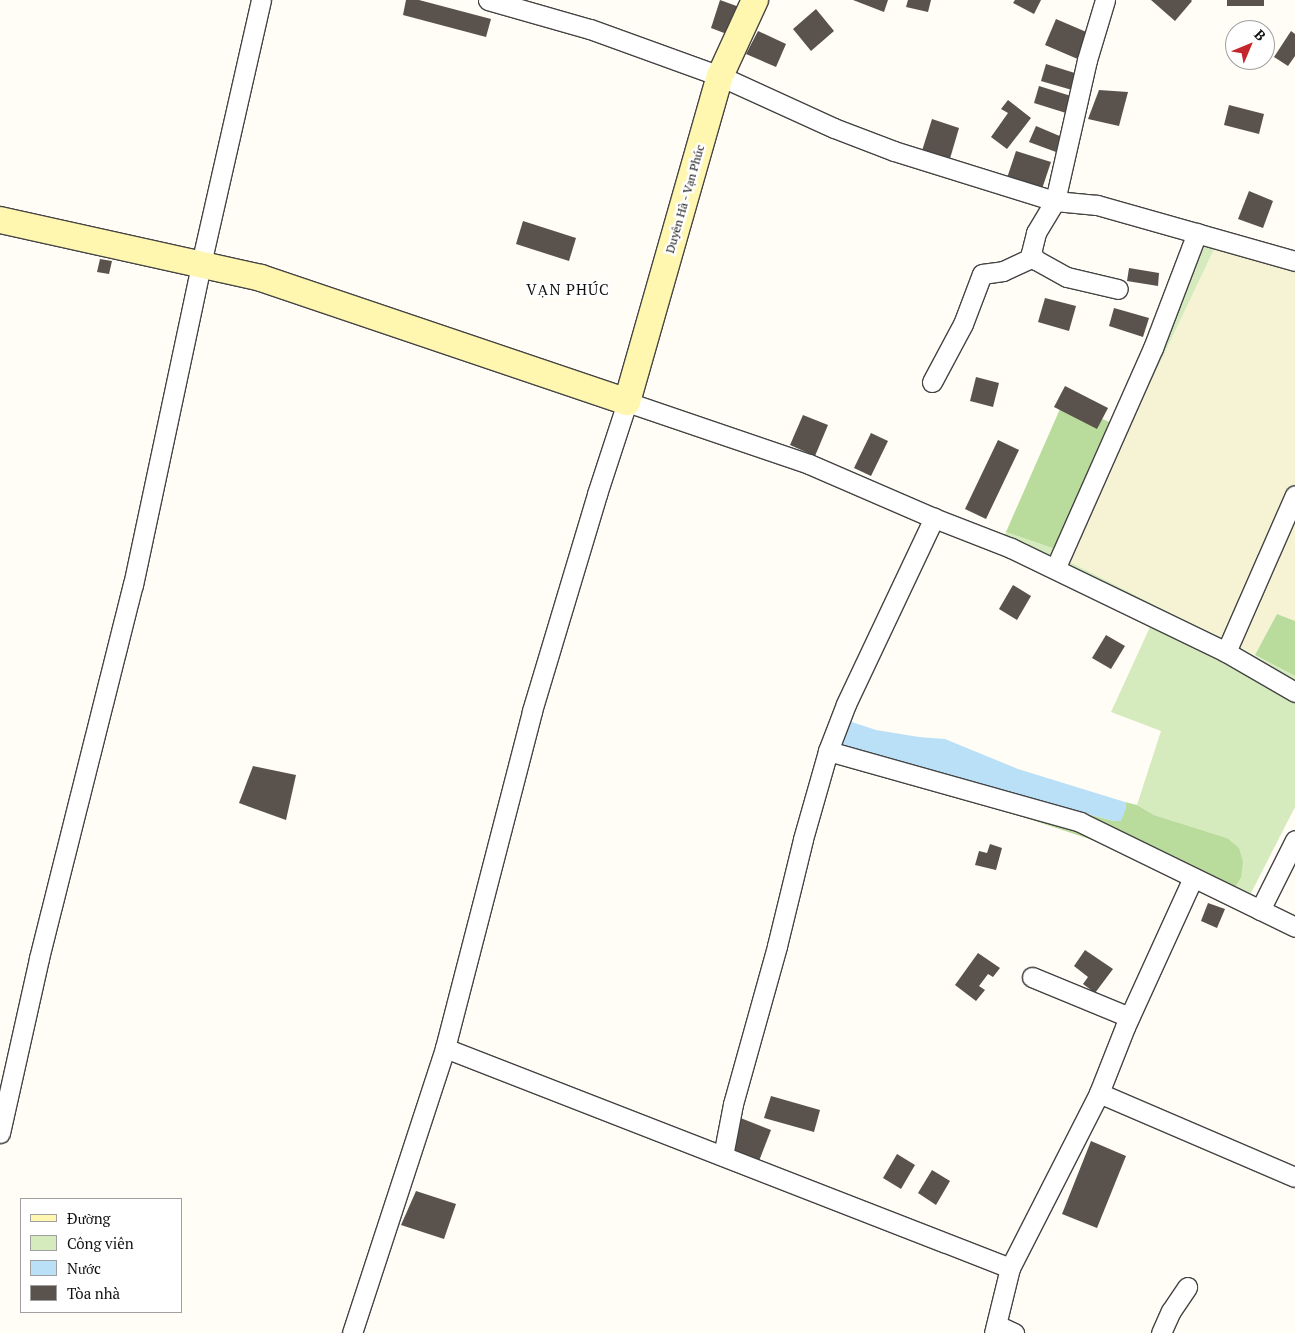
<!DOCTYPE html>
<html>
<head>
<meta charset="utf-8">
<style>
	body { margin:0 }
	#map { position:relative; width:1295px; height:1333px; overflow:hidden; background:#fffdf5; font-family:"PT Serif",serif }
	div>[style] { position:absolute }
	.farmland>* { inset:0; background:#f6f3d4 }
	.green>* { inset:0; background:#d5ebbd }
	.forest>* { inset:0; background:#b9dc9c }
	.water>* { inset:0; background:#b9e0f7 }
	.building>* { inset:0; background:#5a524d }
	.roads { filter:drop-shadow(1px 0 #444) drop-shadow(-1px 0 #444) drop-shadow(0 1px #444) drop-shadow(0 -1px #444) }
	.street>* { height:19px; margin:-9.5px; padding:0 9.5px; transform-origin:9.5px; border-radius:9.5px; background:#fff }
	.secondary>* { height:26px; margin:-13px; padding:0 13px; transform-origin:13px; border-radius:13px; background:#fff6b0 }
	span { translate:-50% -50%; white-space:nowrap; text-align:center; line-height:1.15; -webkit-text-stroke:5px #fff; paint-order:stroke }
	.street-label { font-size:12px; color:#111 }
	.quarter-label { font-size:15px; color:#111; letter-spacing:1px }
	.legend { position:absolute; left:20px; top:1198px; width:162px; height:115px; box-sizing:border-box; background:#fff; border:1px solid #a0a0a0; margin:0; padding:6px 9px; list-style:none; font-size:15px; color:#111 }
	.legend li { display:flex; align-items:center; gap:10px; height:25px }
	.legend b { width:25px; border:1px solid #a0a0a0 }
	.north { position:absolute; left:1225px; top:20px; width:50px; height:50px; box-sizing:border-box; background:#fff; border:1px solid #a0a0a0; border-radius:50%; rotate:45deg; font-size:14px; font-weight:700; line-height:20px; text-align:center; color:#111 }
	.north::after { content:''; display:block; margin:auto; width:18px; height:22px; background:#c4262e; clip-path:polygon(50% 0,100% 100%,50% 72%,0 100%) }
</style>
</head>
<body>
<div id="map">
	<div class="farmland">
		<div style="clip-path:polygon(1218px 241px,1295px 265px,1295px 621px,1277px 614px,1255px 655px,1066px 560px)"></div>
	</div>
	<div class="green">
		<div style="clip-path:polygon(1203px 236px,1218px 241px,1066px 560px,1295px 676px,1295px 807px,1251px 893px,1235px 887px,1241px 878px,1227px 838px,1154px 815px,1137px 805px,1161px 731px,1111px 712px,1150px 627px,997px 552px,1006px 532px,1058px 550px)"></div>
	</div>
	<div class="forest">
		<div style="clip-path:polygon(1063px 402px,1114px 424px,1058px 550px,1006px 532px)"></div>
		<div style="clip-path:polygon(1277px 614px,1295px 621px,1295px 676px,1255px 655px)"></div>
		<div style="clip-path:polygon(838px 743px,1017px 802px,1065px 808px,1114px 821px,1126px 808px,1125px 802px,1137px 805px,1154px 815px,1227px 838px,1239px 848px,1243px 862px,1241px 878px,1235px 887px,829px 753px)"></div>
	</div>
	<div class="water">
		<div style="clip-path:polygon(849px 721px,876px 730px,919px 737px,945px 739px,1018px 769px,1125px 802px,1126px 808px,1121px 821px,1114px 821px,1065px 808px,1017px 802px,838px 743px)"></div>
	</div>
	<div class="building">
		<div style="clip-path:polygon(406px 0,419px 0,491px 19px,486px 37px,403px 15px)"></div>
		<div style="clip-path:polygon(720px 0,742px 8px,732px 36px,711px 28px)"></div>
		<div style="clip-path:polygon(853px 0,888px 0,884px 12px)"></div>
		<div style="clip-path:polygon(908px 0,931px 0,928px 12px,906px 7px)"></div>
		<div style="clip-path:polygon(1015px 0,1041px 0,1034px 14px,1013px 3px)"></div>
		<div style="clip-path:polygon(1151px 0,1191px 0,1192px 1px,1175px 21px)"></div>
		<div style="clip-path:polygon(1227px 0,1264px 0,1264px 6px,1227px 6px)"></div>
		<div style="clip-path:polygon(816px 9px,834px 31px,811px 51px,793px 29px)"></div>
		<div style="clip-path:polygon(1056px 19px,1091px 34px,1080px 60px,1045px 45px)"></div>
		<div style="clip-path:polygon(758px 31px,786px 44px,776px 67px,746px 54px)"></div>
		<div style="clip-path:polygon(1291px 31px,1295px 34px,1295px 56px,1288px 66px,1274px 57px)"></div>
		<div style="clip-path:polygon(1046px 64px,1078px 74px,1072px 90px,1041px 81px)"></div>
		<div style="clip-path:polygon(1039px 86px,1071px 96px,1066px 113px,1034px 103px)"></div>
		<div style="clip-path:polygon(1099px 90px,1128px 92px,1119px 126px,1088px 119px)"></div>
		<div style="clip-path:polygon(1008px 100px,1031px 118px,1007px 149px,991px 137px,1008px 113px,1001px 109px)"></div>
		<div style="clip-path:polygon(1229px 105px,1264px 114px,1259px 134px,1224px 125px)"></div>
		<div style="clip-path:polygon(932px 119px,959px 128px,949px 162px,921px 154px)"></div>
		<div style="clip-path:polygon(1036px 126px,1062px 137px,1056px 152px,1029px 142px)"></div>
		<div style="clip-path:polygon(1016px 151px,1051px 162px,1041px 192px,1006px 181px)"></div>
		<div style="clip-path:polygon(1249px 191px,1273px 201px,1263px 228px,1238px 219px)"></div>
		<div style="clip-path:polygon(523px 221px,576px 238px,569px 261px,516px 244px)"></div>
		<div style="clip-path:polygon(100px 259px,112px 261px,109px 274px,97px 272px)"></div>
		<div style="clip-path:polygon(1129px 268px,1159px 273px,1158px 286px,1127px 281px)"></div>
		<div style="clip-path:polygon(1045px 298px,1076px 306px,1069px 331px,1038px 322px)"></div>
		<div style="clip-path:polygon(1114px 308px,1149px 318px,1143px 337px,1109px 326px)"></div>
		<div style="clip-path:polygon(976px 377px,999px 383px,993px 407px,970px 401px)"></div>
		<div style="clip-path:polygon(1065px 386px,1108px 408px,1097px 429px,1054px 407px)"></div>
		<div style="clip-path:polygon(803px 415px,828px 425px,815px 456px,790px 445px)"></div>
		<div style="clip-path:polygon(871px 433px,888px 441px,871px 476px,854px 468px)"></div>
		<div style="clip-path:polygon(998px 440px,1019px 450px,986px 519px,965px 509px)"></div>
		<div style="clip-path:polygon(1013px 585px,1031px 596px,1017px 620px,999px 609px)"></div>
		<div style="clip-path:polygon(1106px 635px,1125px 646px,1111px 669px,1092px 658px)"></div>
		<div style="clip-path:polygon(253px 766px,296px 775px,286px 820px,239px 803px)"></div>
		<div style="clip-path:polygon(990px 844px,1002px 848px,996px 870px,975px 865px,979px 851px,987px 853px)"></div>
		<div style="clip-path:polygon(1208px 903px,1225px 909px,1217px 928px,1201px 921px)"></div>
		<div style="clip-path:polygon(1085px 950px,1113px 969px,1095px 993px,1083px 984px,1088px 977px,1074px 966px)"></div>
		<div style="clip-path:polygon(978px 953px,1000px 968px,993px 977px,988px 974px,979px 986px,985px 990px,976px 1001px,955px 985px)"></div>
		<div style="clip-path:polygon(771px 1096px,820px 1110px,814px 1132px,764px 1118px)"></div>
		<div style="clip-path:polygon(738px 1117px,771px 1130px,759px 1161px,726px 1149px)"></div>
		<div style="clip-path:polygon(1091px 1141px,1126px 1156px,1097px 1228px,1062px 1214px)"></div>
		<div style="clip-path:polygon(897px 1154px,915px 1165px,901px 1189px,883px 1178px)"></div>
		<div style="clip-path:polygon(932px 1170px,950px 1181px,936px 1205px,918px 1193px)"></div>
		<div style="clip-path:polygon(416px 1191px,456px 1204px,444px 1239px,401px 1225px)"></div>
	</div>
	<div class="roads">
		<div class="street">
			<div style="left:488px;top:0;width:106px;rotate:15.9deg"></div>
			<div style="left:590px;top:29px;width:138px;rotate:19.9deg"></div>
			<div style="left:720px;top:76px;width:125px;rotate:24.5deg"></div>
			<div style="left:834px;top:128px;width:64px;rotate:21deg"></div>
			<div style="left:894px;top:151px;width:169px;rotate:17.3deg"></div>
			<div style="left:1055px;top:201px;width:42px;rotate:5.4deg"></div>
			<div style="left:1097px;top:205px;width:206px;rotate:15.8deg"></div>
			<div style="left:1105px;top:0;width:63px;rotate:106.7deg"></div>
			<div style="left:1087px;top:60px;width:145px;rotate:102.8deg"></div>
			<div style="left:1055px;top:201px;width:37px;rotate:121deg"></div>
			<div style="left:1036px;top:233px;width:21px;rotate:104deg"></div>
			<div style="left:1031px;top:253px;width:9px;rotate:54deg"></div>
			<div style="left:1036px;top:260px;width:35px;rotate:29deg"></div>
			<div style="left:1067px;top:277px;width:52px;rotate:13.2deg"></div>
			<div style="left:932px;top:382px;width:66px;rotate:-61.9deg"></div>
			<div style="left:963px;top:324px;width:53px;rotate:-69.2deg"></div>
			<div style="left:982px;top:274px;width:21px;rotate:-8deg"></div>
			<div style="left:1003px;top:271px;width:33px;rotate:-25deg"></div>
			<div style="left:1055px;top:569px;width:242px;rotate:-66.1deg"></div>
			<div style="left:1153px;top:348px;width:123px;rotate:-69.1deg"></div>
			<div style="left:1226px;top:652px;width:171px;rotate:-66.3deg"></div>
			<div style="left:828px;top:751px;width:262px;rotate:15.7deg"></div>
			<div style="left:1080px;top:822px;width:239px;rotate:26deg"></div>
			<div style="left:1260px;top:910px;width:78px;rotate:-63.4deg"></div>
			<div style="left:1032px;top:977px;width:105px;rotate:22.4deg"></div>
			<div style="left:445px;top:1048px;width:606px;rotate:21.27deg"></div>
			<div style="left:1099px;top:1093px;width:213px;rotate:23.2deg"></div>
			<div style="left:0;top:1133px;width:179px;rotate:-77.4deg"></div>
			<div style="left:39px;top:958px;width:385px;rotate:-75.9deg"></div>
			<div style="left:133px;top:585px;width:328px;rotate:-78deg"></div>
			<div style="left:201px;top:264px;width:271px;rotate:-77.2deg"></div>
			<div style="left:723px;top:1156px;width:53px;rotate:-79.1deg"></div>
			<div style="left:733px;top:1104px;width:164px;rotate:-74.4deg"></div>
			<div style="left:777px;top:946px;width:110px;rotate:-76.3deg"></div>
			<div style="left:803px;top:839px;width:91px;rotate:-74.1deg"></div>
			<div style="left:828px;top:751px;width:50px;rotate:-69deg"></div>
			<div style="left:846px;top:704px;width:206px;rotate:-64.7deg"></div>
			<div style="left:997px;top:1325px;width:19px;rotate:25deg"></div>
			<div style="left:352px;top:1333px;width:300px;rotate:-71.9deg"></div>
			<div style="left:445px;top:1048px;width:348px;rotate:-75.5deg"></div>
			<div style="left:532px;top:711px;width:227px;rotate:-73.3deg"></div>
			<div style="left:597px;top:494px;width:97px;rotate:-71.9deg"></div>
			<div style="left:627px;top:402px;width:192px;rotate:18.8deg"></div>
			<div style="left:809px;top:464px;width:136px;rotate:23.4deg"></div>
			<div style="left:934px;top:518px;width:83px;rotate:21.3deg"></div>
			<div style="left:1011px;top:548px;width:239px;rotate:25.8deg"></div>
			<div style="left:1226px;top:652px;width:80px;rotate:30.1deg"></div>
			<div style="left:994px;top:1333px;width:67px;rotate:-76.2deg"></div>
			<div style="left:1010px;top:1268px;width:196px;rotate:-63deg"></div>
			<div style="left:1099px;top:1093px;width:71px;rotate:-68.5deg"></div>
			<div style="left:1125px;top:1027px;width:164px;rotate:-65.5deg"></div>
			<div style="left:1161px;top:1333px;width:24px;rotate:-66deg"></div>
			<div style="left:1171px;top:1311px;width:29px;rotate:-56deg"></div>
		</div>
		<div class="secondary">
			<div style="left:0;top:220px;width:267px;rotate:12.5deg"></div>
			<div style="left:261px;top:278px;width:386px;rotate:18.7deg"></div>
			<div style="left:627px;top:402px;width:339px;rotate:-74.1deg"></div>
			<div style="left:720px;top:76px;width:84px;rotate:-65.3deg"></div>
		</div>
	</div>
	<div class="street-label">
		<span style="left:685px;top:199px;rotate:-74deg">Duyên Hà - Vạn Phúc</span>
	</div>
	<div class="quarter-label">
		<span style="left:568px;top:290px">VẠN PHÚC</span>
	</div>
	<ul class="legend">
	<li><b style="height:6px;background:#fff6b0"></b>Đường</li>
	<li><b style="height:14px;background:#d5ebbd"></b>Công viên</li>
	<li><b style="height:14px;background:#b9e0f7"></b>Nước</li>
	<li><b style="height:14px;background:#5a524d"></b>Tòa nhà</li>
	</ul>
	<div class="north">B</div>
</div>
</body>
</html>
